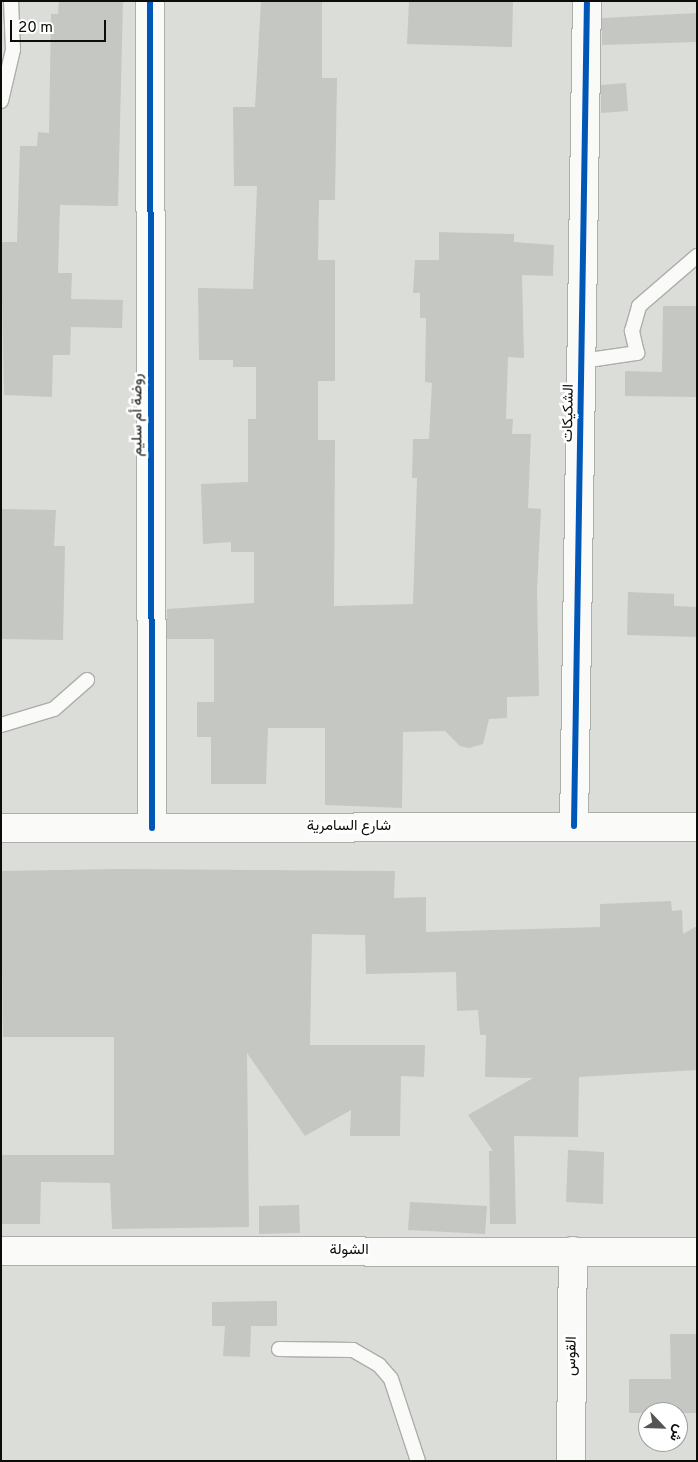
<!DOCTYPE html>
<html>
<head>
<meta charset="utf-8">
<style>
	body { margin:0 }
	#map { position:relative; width:698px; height:1462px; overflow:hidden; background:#dbded8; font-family:Overpass,Vazirmatn,sans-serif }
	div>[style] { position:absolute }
	.building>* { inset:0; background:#c4c7c2 }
	.roads { filter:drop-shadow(1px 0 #acaeaa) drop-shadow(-1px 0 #acaeaa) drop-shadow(0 1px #acaeaa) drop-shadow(0 -1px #acaeaa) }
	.lane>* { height:14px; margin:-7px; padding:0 7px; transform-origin:7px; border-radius:7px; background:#fafaf9 }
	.street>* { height:28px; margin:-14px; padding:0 14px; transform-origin:14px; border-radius:14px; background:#fafaf9 }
	.cycleway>* { height:6px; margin:-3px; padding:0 3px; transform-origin:3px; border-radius:3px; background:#0057b8 }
	span { translate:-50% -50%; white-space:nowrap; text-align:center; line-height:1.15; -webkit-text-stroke:5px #fff; paint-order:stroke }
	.street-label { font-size:15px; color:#0b0d09 }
	.frame { position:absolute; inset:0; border:2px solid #0b0d09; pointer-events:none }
	.north { position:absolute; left:638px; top:1402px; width:50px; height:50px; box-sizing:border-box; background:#fff; border:1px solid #9d9e9d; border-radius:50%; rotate:114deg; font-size:14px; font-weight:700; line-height:20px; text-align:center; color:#0b0d09 }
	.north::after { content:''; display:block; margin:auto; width:18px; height:22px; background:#545651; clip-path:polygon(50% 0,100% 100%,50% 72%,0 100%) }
	.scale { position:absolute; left:10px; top:20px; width:96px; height:22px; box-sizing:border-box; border:2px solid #0b0d09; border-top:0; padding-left:6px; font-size:15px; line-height:18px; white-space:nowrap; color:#0b0d09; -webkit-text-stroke:4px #fff; paint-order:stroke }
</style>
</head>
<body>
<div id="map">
	<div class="building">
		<div style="clip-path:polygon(59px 1px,123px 1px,118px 206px,60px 205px,58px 273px,72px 273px,71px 299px,123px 300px,122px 328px,71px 327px,70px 355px,53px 355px,52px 397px,4px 395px,1px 242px,17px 242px,20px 146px,37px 146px,38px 132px,49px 133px,51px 14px,58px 14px)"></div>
		<div style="clip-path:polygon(261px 1px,322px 1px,322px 78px,337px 78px,335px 200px,319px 200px,318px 260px,335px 260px,335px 381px,318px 381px,318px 440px,335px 440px,334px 606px,413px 604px,417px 478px,412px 478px,413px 439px,429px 439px,432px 383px,425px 382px,426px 318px,420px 318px,420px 293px,413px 293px,415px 260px,439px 260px,439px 232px,514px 234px,514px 242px,554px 245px,553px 276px,522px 275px,524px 358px,508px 357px,506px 419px,513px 419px,512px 434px,531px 434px,528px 508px,541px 509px,537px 589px,539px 696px,507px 697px,507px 718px,489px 719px,483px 744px,469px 748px,460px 746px,445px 731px,403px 732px,402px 808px,325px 805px,325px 728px,268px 728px,266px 784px,211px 784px,211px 737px,197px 737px,197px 702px,214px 702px,214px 639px,167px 639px,167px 609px,254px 603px,254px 552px,231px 552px,231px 542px,203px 544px,201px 484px,248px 482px,248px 419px,256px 419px,256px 367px,233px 367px,233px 360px,199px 360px,198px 288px,253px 289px,257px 186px,234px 186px,233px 107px,255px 107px)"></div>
		<div style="clip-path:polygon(409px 1px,513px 1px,512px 47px,407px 44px)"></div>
		<div style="clip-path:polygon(697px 13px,697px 42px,602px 45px,602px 18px)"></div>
		<div style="clip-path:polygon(626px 83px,628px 111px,601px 113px,601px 85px)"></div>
		<div style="clip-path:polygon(663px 306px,697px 306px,697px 397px,625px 396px,625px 371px,662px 372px)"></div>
		<div style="clip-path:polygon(1px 509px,56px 510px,54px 546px,65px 546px,63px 640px,1px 639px)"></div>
		<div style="clip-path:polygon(628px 592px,674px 594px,674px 606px,697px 607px,697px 637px,627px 635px)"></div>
		<div style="clip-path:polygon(118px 869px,395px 871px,394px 898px,426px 897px,426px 932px,600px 927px,600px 904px,671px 901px,672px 911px,682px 910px,683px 934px,697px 926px,697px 1070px,579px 1077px,578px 1137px,514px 1136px,516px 1224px,490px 1224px,489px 1151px,493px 1151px,468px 1115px,533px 1078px,485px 1077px,486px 1035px,480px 1035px,478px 1010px,457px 1011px,456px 972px,366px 974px,365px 935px,312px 934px,310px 1045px,425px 1045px,424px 1077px,401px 1076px,400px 1136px,350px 1136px,351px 1110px,305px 1136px,247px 1053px,249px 1227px,112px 1229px,110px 1183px,41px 1182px,40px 1224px,1px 1224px,1px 1155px,114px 1155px,114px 1037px,3px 1037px,1px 871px)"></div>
		<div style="clip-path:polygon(568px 1150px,604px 1152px,603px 1204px,566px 1202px)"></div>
		<div style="clip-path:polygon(410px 1202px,487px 1206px,485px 1234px,408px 1230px)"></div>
		<div style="clip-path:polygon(299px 1205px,300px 1233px,259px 1234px,259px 1206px)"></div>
		<div style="clip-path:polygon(277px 1301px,277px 1326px,251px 1326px,250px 1357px,223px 1356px,225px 1326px,212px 1326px,212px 1302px)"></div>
		<div style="clip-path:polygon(670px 1334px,697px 1334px,697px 1413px,629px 1413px,629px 1379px,671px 1379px)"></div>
	</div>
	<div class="roads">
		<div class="lane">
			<div style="left:1px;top:101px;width:52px;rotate:-76.8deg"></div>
			<div style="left:13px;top:50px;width:49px;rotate:-92.3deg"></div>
			<div style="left:582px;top:361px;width:56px;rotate:-8.3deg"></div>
			<div style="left:637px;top:353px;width:23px;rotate:-103deg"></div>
			<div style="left:632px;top:331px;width:26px;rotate:-74deg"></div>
			<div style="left:639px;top:306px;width:77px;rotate:-40.8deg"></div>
			<div style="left:1px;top:725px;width:55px;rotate:-16.8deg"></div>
			<div style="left:54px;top:709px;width:44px;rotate:-41.3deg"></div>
			<div style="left:279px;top:1349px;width:74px;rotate:0.8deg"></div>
			<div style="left:353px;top:1350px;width:30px;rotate:30deg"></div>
			<div style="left:379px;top:1365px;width:18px;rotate:49deg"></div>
			<div style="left:391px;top:1379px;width:86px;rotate:71.8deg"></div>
		</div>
		<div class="street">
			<div style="left:150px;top:1px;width:827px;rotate:89.86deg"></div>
			<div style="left:574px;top:826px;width:825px;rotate:-89.1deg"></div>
			<div style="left:1px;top:828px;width:696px;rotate:-0.08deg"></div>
			<div style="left:1px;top:1251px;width:696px;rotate:0.08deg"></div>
			<div style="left:571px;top:1461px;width:210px;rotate:-89.5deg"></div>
		</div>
	</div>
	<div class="cycleway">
		<div style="left:150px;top:1px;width:827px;rotate:89.86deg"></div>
		<div style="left:574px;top:826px;width:825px;rotate:-89.1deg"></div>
	</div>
	<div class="street-label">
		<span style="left:569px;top:413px;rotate:-89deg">الشكيكات</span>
		<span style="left:138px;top:415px;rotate:-90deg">روضة أم سليم</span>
		<span style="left:349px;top:827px">شارع السامرية</span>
		<span style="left:349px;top:1251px">الشولة</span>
		<span style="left:572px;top:1356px;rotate:-89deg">القوس</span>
	</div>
	<div class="frame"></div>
	<div class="north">ش</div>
	<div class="scale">20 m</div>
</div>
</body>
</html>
